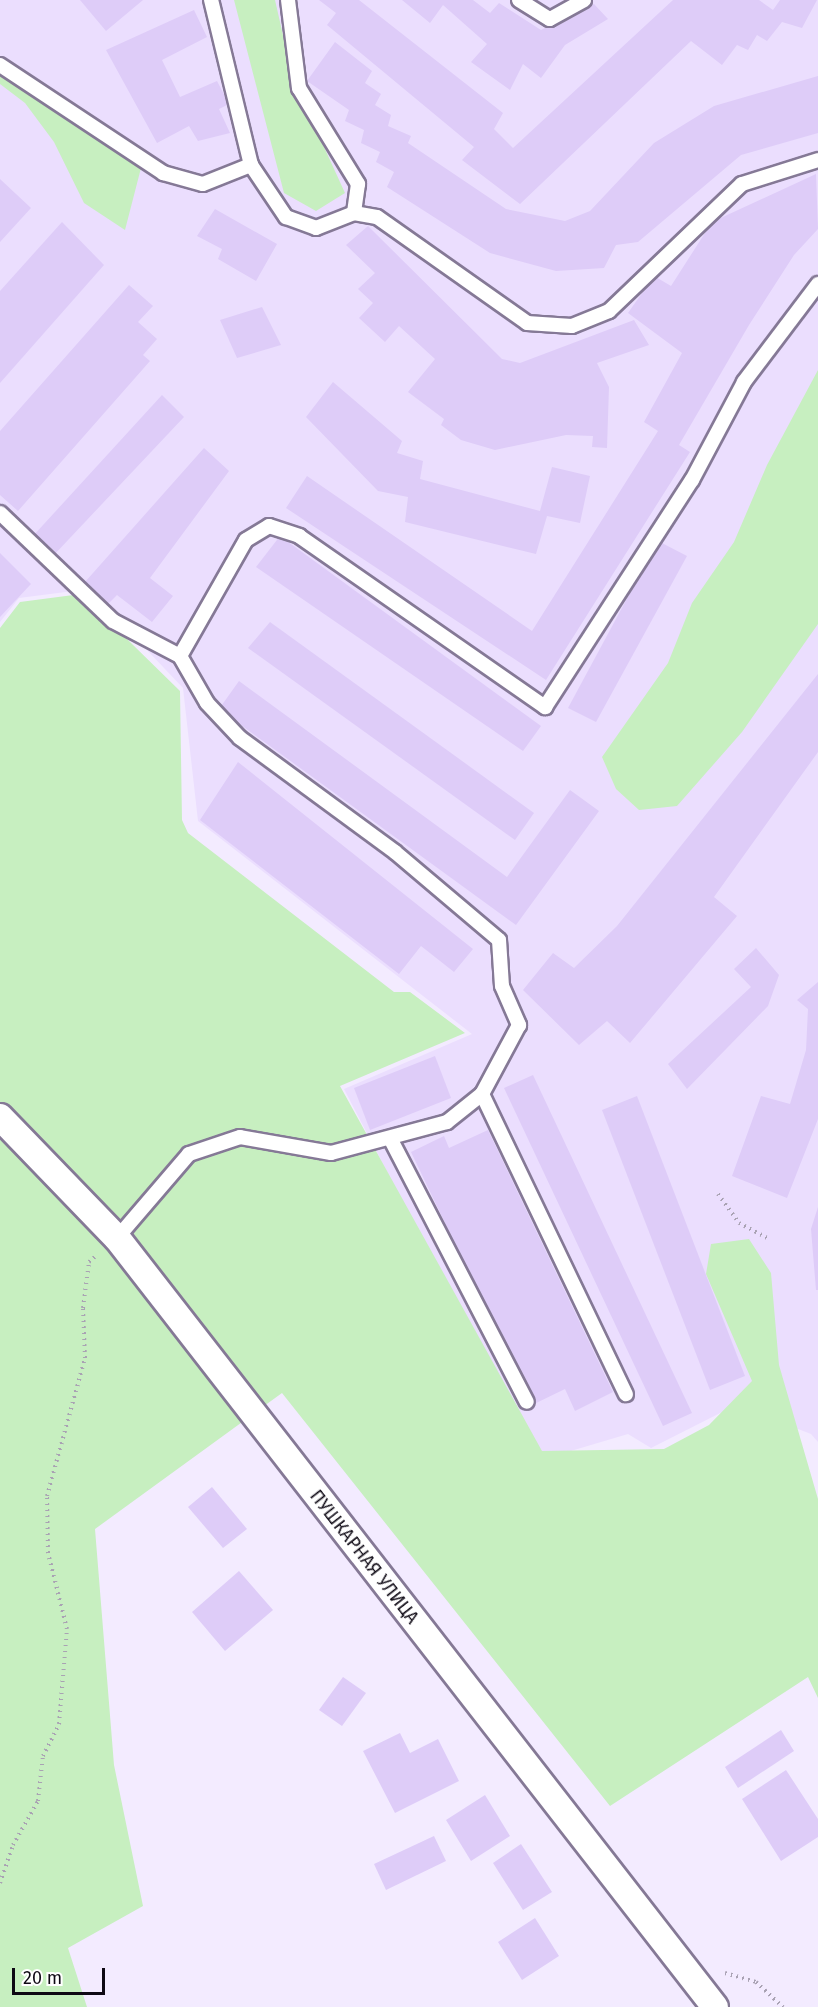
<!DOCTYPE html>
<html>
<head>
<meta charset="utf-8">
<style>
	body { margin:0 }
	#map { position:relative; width:818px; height:2007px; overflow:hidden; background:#f3ebff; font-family:"Fira Sans",sans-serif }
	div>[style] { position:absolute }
	.built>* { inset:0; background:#ebdefe }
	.green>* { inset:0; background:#c7efc0 }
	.building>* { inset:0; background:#deccf8 }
	.path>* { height:4px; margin-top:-2px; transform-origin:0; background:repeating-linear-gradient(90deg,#a9a2b3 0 1.5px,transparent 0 6px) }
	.roads { filter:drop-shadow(2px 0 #857996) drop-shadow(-2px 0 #857996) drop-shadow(0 2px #857996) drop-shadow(0 -2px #857996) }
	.service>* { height:14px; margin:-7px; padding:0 7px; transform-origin:7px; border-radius:7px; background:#fff }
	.minor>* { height:26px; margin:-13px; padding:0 13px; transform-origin:13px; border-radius:13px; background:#fff }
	span { translate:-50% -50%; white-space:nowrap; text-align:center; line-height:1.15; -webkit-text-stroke:4.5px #fff; paint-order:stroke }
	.street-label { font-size:18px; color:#0e0914 }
	.scale { position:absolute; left:12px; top:1968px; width:93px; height:27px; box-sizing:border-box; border:3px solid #0e0914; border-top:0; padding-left:8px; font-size:18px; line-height:21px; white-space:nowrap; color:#0e0914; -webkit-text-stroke:4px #fff; paint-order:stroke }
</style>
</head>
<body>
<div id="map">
	<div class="built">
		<div style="clip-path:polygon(0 0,818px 0,818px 1442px,811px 1434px,736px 1405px,651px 1448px,628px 1434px,537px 1461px,344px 1089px,472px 1034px,198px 821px,183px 688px,89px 589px,19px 598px,0 622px)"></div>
	</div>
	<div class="green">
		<div style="clip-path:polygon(234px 0,275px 0,293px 79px,345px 193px,316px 211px,284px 193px)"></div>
		<div style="clip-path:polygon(0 74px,141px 168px,125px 230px,84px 203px,54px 142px,25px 103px,0 84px)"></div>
		<div style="clip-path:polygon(818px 370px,818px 624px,742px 732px,677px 806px,639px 810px,616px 789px,602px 757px,668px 663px,692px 603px,734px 542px,767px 465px)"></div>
		<div style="clip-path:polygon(81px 594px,180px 691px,182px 820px,188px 833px,394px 992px,410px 992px,465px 1033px,340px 1086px,542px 1451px,664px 1449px,709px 1425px,752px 1381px,706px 1274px,711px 1244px,749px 1239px,771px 1273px,779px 1365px,818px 1499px,818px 1698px,808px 1677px,610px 1806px,282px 1393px,95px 1529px,114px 1765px,143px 1906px,68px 1948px,87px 2007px,0 2007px,0 628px,20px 602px)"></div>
	</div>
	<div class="building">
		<div style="clip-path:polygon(80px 0,143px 0,106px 31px)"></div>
		<div style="clip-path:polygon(319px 0,359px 0,503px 113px,494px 129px,513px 148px,673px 0,759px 0,773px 10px,780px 0,817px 0,802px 28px,782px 22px,767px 41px,757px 35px,748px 50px,737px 45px,722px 65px,691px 41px,520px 204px,462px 160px,474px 147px,327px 25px,336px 13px)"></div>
		<div style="clip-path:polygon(402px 0,473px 0,490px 13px,499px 3px,541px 30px,594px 4px,608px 19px,565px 45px,541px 78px,523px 64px,510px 90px,471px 62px,487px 44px,443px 5px,430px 23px)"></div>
		<div style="clip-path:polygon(194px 10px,207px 37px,162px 60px,180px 97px,217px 81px,229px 104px,219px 109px,230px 133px,198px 141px,189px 126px,157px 143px,106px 50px)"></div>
		<div style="clip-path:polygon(335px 42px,372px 71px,365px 83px,381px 94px,375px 105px,391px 115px,388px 126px,411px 136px,408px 143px,506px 209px,565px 221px,590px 211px,654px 143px,714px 106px,818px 76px,818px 133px,741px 155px,638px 242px,616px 245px,604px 268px,556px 271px,490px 253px,387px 187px,394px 172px,376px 162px,380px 152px,361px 143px,364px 130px,345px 121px,349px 110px,307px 81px)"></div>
		<div style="clip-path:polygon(816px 174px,818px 229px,794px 255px,749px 325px,679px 445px,690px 452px,546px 680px,286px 508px,307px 476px,532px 631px,658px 431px,644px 422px,682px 353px,628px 313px,654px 276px,671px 286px,712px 222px)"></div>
		<div style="clip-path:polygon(0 179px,31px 208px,0 242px)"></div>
		<div style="clip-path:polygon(215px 209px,277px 244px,256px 281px,218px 259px,222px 249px,197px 236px)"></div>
		<div style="clip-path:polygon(62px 222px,104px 265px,0 383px,0 291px)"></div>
		<div style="clip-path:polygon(368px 226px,502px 359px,520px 363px,634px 320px,649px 345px,597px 363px,609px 387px,607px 448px,592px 447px,593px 436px,566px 435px,495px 450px,461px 440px,441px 425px,444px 419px,408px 392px,435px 359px,399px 326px,385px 342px,359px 318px,373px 303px,358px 289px,375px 273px,346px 245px)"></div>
		<div style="clip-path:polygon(129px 285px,153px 306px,138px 322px,157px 339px,143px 355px,150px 361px,18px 511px,0 495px,0 431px)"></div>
		<div style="clip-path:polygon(262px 307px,281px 345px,237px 358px,220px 320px)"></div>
		<div style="clip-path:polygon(333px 382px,402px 441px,397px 453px,423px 461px,420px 479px,540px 511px,552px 467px,590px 476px,580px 523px,547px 516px,536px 554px,405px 522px,408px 497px,378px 491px,306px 417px)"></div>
		<div style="clip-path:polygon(162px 395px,184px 417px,53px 556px,33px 536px)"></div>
		<div style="clip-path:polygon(204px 448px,229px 471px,150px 578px,173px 596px,152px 622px,117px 595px,108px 604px,85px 582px)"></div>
		<div style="clip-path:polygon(280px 536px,541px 726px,523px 751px,256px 567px)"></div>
		<div style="clip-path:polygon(658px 541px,687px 556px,596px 722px,568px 708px)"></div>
		<div style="clip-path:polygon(0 553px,31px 584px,0 617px)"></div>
		<div style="clip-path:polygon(270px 622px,534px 813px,515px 840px,248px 648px)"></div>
		<div style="clip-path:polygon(818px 674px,818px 752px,714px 897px,737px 916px,630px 1043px,607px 1021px,579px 1045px,523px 990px,553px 953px,574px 968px,617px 926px)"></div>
		<div style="clip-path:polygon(239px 681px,507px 877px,570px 790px,599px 811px,516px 925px,219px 709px)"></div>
		<div style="clip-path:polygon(238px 762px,473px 949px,454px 972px,421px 946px,399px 974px,200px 820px)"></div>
		<div style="clip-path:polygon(756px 948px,779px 975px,768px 1006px,687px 1089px,668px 1064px,751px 987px,734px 969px)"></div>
		<div style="clip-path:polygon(818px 982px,818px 1119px,787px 1198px,732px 1176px,761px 1096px,790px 1104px,806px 1050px,808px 1009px,797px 1000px)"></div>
		<div style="clip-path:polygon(435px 1056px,451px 1098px,370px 1130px,354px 1088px)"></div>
		<div style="clip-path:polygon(533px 1075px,692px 1413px,663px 1426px,504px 1088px)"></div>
		<div style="clip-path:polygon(637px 1096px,745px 1376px,710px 1390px,602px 1110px)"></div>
		<div style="clip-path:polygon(488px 1130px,613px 1392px,575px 1411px,565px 1389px,532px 1405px,411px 1152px,444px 1136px,449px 1148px)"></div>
		<div style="clip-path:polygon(818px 1207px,818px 1290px,816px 1290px,811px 1229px)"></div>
		<div style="clip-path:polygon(212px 1487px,247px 1529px,223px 1548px,188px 1507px)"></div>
		<div style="clip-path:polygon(239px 1571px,273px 1610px,225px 1651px,192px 1612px)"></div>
		<div style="clip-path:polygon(343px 1677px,366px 1693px,342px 1726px,319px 1710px)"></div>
		<div style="clip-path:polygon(781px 1730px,794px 1751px,738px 1788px,725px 1767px)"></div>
		<div style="clip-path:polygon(400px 1733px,410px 1753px,438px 1739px,459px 1781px,395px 1813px,363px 1751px)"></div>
		<div style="clip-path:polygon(786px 1770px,818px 1819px,818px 1837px,781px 1861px,742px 1799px)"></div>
		<div style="clip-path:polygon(485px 1795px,510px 1836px,471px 1861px,446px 1820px)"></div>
		<div style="clip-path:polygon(434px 1836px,446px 1861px,386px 1890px,374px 1864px)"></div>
		<div style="clip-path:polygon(521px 1844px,552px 1892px,523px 1910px,493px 1863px)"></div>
		<div style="clip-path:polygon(535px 1918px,559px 1956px,522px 1980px,498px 1942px)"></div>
	</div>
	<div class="path">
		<div style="left:718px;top:1194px;width:36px;rotate:54deg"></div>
		<div style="left:739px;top:1223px;width:34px;rotate:28deg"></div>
		<div style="left:0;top:1883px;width:40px;rotate:-71.1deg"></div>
		<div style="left:13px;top:1845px;width:51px;rotate:-60.4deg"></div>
		<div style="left:38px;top:1801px;width:45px;rotate:-83.7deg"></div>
		<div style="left:43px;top:1756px;width:36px;rotate:-63deg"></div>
		<div style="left:59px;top:1724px;width:95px;rotate:-85.2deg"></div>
		<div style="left:67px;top:1629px;width:78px;rotate:-104deg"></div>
		<div style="left:48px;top:1553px;width:57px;rotate:-91deg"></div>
		<div style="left:47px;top:1496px;width:143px;rotate:-74.6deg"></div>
		<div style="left:85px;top:1358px;width:50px;rotate:-92.3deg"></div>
		<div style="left:83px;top:1308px;width:46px;rotate:-82.6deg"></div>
		<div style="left:89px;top:1262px;width:9px;rotate:-41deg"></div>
		<div style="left:725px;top:1973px;width:32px;rotate:16deg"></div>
		<div style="left:756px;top:1982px;width:37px;rotate:43deg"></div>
	</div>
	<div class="roads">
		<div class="service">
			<div style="left:288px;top:0;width:89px;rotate:82.9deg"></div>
			<div style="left:299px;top:88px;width:113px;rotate:58.4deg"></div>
			<div style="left:358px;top:184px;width:29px;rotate:98deg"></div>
			<div style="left:519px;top:0;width:36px;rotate:32deg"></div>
			<div style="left:550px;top:19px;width:39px;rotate:-29deg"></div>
			<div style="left:0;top:65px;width:196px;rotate:33.5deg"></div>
			<div style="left:163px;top:173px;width:41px;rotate:15.4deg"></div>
			<div style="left:203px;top:184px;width:52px;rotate:-21.6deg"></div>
			<div style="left:251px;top:165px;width:170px;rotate:-103.6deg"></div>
			<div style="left:251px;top:165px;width:63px;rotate:56.1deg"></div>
			<div style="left:286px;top:217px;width:32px;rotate:20deg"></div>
			<div style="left:316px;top:228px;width:41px;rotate:-21.5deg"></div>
			<div style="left:354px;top:213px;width:23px;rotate:10deg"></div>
			<div style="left:377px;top:217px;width:184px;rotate:35.2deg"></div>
			<div style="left:527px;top:323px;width:45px;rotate:3.8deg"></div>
			<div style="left:572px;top:326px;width:40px;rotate:-22deg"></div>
			<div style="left:609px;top:311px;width:184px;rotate:-43.7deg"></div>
			<div style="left:742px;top:184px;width:80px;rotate:-17.5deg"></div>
			<div style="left:0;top:513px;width:156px;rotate:43.7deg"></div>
			<div style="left:113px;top:621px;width:76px;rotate:27.6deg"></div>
			<div style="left:180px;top:656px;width:54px;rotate:60.1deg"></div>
			<div style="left:207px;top:703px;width:48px;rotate:46.7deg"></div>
			<div style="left:240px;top:738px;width:192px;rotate:36.3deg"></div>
			<div style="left:395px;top:852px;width:136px;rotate:40.2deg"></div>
			<div style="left:499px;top:940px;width:46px;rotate:86.3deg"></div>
			<div style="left:502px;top:986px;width:43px;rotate:66.4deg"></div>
			<div style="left:519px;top:1025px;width:78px;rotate:118.2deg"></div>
			<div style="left:482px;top:1094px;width:45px;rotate:141.3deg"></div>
			<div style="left:447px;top:1122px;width:120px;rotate:165deg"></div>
			<div style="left:331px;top:1153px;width:92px;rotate:-170deg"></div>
			<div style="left:240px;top:1137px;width:54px;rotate:161.6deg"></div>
			<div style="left:189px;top:1154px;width:111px;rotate:130.6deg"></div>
			<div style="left:180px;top:656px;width:133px;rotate:-60.4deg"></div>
			<div style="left:246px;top:540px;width:27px;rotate:-31deg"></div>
			<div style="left:269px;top:526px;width:32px;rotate:18deg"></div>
			<div style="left:299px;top:536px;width:300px;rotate:34.8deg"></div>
			<div style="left:545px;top:707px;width:270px;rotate:-57.1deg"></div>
			<div style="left:692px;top:480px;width:111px;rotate:-62deg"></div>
			<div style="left:744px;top:382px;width:123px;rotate:-52.9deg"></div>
			<div style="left:482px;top:1094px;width:333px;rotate:64.4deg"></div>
			<div style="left:390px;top:1138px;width:297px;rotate:62.6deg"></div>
		</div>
		<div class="minor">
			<div style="left:0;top:1117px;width:168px;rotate:46deg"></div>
			<div style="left:117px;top:1238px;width:974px;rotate:52.13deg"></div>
		</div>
	</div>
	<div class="street-label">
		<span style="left:364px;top:1557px;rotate:52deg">ПУШКАРНАЯ УЛИЦА</span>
	</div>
	<div class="scale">20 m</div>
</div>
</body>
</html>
